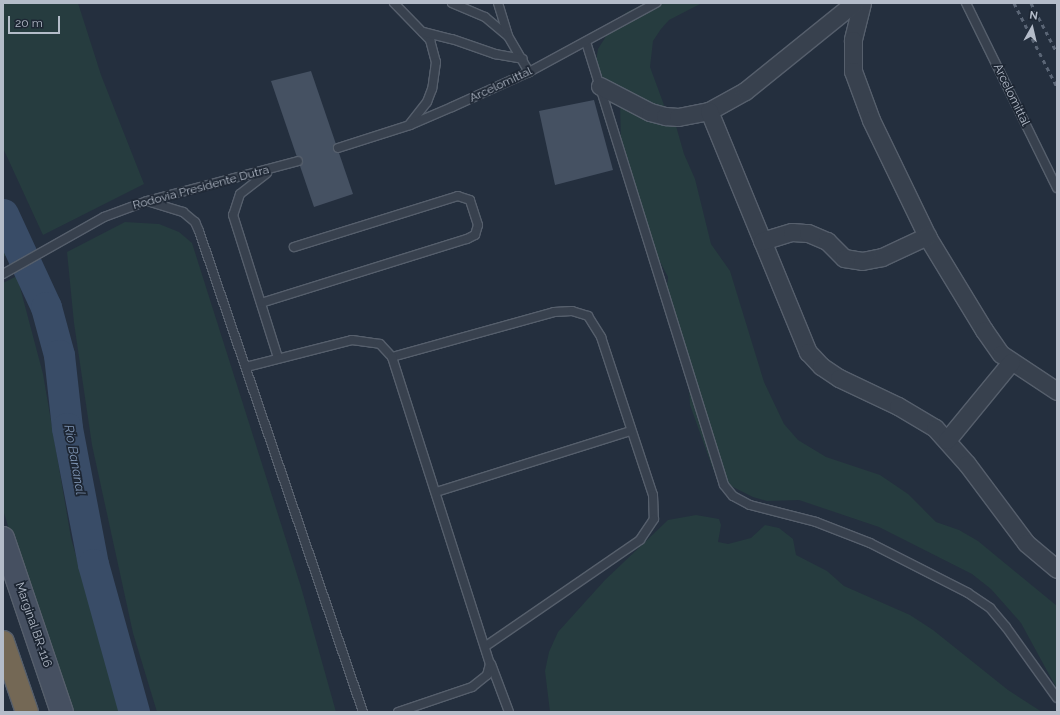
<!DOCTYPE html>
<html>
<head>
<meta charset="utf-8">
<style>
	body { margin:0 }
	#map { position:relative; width:1060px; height:715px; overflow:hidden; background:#242f3e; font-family:Raleway,sans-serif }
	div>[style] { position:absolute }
	.green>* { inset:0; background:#263c3f }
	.river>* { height:31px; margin:-15.5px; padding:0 15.5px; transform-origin:15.5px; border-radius:15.5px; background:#394c67 }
	.building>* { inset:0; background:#455162 }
	.roads { filter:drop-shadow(1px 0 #565f6c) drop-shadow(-1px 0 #565f6c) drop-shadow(0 1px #565f6c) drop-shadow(0 -1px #565f6c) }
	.service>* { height:8px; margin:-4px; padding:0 4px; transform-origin:4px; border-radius:4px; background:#38414e }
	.minor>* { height:17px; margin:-8.5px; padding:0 8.5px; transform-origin:8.5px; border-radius:8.5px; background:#38414e }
	.secondary>* { height:22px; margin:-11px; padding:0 11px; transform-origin:11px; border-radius:11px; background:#465061 }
	.motorway>* { height:22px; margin:-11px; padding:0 11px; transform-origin:11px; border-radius:11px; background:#746855 }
	.rail>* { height:3px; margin-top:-1.5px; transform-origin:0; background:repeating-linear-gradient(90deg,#5a6575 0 4px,transparent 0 8px) }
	span { translate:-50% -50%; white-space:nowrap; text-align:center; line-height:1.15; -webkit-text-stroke:3.5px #1d2633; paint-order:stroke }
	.street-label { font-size:12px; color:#b4bcc9 }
	.water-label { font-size:13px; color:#7c92b1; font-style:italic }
	.frame { position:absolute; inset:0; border:4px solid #b4bcc9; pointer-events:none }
	.north { position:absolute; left:1012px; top:8px; width:40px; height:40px; -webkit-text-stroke:3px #1d2633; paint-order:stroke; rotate:8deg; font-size:11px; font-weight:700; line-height:16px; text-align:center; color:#b4bcc9 }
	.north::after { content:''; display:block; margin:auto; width:14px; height:18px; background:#b4bcc9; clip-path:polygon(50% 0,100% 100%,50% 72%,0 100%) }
	.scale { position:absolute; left:8px; top:16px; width:52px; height:18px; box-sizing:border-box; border:2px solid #b4bcc9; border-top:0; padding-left:5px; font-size:12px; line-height:14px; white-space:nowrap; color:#b4bcc9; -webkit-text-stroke:3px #1d2633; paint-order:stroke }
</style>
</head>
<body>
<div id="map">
	<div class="green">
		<div style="clip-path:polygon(3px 3px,78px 3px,101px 75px,144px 184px,43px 235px,3px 148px)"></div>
		<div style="clip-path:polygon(645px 3px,702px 3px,669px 20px,661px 29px,653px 41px,650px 67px,664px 105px,676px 126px,684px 154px,695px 179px,711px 244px,730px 271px,764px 382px,784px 424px,798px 440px,826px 457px,880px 475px,908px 494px,936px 522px,959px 530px,978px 541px,1057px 606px,1057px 689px,1021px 623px,991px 589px,972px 574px,879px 527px,799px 500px,767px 501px,753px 497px,727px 484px,713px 469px,690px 405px,689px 386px,667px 287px,668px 277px,657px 256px,621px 143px,620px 103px,601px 79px,596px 61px,598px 49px,615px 22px,627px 12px)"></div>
		<div style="clip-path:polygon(125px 222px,159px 224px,179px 232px,192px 243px,301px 587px,336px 712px,157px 712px,133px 633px,92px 445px,74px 323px,67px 252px)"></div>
		<div style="clip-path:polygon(3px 236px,11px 253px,3px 257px)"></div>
		<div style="clip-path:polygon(17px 276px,43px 374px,71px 538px,119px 712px,67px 712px,3px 510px,3px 283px)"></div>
		<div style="clip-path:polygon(696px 515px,719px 519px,721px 525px,718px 542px,728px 544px,751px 538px,765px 525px,779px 528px,793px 539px,796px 555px,827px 571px,844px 586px,910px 615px,933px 630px,1008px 690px,1042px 712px,550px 712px,545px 671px,549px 652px,558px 632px,605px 580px,668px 520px)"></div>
	</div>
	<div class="river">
		<div style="left:3px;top:214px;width:102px;rotate:65.2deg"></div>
		<div style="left:46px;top:307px;width:50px;rotate:74.8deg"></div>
		<div style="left:59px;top:355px;width:73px;rotate:83.7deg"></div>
		<div style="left:67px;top:428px;width:138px;rotate:79.2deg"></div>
		<div style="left:93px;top:564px;width:154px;rotate:74.5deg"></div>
	</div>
	<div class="building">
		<div style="clip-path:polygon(311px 71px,353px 194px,314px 207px,271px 81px)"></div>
		<div style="clip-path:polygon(594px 100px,613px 170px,555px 185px,539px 111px)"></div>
	</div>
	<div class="roads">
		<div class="service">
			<div style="left:394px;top:3px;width:52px;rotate:45.8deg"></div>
			<div style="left:430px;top:40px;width:23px;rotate:75deg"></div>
			<div style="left:436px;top:62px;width:27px;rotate:98deg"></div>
			<div style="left:432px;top:89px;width:14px;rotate:111deg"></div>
			<div style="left:427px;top:102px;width:28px;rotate:128deg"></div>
			<div style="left:452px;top:3px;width:36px;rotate:23deg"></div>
			<div style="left:485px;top:17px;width:30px;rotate:40deg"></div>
			<div style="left:498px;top:3px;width:34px;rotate:73deg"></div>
			<div style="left:508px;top:36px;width:42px;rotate:59.7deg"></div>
			<div style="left:966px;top:3px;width:206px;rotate:63.8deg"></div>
			<div style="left:423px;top:32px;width:30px;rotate:14deg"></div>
			<div style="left:452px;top:39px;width:46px;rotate:19.2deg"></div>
			<div style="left:495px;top:54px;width:28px;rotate:10deg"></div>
			<div style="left:586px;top:42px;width:464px;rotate:72.7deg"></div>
			<div style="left:724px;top:485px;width:14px;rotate:51deg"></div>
			<div style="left:733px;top:496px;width:19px;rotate:28deg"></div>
			<div style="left:750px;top:505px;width:68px;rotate:14.4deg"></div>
			<div style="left:816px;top:522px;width:58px;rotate:21.3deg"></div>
			<div style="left:870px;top:543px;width:110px;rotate:27deg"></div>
			<div style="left:968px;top:593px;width:27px;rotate:34deg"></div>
			<div style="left:990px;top:608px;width:25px;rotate:50deg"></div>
			<div style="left:1006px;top:627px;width:87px;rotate:54.3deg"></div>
			<div style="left:338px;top:148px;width:76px;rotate:-17.7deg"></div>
			<div style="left:410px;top:125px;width:46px;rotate:-23.2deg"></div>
			<div style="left:452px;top:107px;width:85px;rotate:-24.4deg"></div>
			<div style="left:529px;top:72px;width:145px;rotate:-28.5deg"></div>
			<div style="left:267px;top:173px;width:34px;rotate:142deg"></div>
			<div style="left:240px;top:194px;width:22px;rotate:108deg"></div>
			<div style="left:233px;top:215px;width:150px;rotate:72.5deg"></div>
			<div style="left:147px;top:201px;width:38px;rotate:17deg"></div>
			<div style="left:183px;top:212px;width:16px;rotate:40deg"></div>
			<div style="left:195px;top:222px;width:10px;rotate:66deg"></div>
			<div style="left:199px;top:231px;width:508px;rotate:71.17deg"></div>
			<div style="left:3px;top:274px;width:116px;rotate:-29.4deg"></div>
			<div style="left:104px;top:217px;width:46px;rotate:-20.4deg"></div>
			<div style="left:147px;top:201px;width:156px;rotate:-14.8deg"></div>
			<div style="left:261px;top:303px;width:216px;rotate:-17.3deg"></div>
			<div style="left:467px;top:239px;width:9px;rotate:-27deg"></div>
			<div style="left:475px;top:235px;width:10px;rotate:-73deg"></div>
			<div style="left:478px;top:225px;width:26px;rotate:-108deg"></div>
			<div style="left:470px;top:200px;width:13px;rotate:-162deg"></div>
			<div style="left:458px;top:196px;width:172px;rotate:162.7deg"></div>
			<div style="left:392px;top:357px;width:168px;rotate:-15.5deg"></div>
			<div style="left:554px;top:312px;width:18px;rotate:-3deg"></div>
			<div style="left:572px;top:311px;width:17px;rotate:17deg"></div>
			<div style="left:588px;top:316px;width:25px;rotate:58deg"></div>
			<div style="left:601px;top:337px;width:166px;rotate:71.8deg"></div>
			<div style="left:653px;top:495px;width:24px;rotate:88deg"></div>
			<div style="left:654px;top:519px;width:25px;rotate:124deg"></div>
			<div style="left:640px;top:540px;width:187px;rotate:145.5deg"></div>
			<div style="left:246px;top:367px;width:109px;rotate:-14.3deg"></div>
			<div style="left:352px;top:340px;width:28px;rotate:8deg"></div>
			<div style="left:380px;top:344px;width:18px;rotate:47deg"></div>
			<div style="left:392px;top:357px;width:322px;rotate:72.3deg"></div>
			<div style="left:490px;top:664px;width:11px;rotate:105deg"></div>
			<div style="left:487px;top:675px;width:19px;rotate:141deg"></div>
			<div style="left:472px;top:687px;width:78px;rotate:161.3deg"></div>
			<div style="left:436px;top:492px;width:204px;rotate:-17.4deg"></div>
			<div style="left:491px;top:664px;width:51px;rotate:69.4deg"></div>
		</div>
		<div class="minor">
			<div style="left:862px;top:3px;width:38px;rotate:104deg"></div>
			<div style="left:853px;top:40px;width:31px;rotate:90deg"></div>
			<div style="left:853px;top:71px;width:52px;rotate:69.8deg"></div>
			<div style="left:871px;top:120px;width:131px;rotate:64.2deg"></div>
			<div style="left:928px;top:238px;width:108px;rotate:58.7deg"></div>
			<div style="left:984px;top:330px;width:29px;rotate:55deg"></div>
			<div style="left:1001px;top:354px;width:67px;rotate:33.5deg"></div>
			<div style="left:600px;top:86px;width:56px;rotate:27.5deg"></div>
			<div style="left:650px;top:112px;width:16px;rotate:15deg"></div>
			<div style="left:665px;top:116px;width:13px;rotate:4deg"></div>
			<div style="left:678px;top:117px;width:32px;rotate:-11deg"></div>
			<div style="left:709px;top:111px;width:41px;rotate:-29.1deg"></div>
			<div style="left:745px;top:91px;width:140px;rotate:-38.9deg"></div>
			<div style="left:709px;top:111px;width:261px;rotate:67.7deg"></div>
			<div style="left:808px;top:352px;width:19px;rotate:47deg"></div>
			<div style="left:821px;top:366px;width:22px;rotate:34deg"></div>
			<div style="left:839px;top:378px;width:65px;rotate:25.4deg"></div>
			<div style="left:898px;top:406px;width:43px;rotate:30.7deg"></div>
			<div style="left:935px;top:428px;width:48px;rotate:48.4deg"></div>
			<div style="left:967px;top:464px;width:99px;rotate:53.2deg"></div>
			<div style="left:1026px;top:543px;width:40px;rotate:40deg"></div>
			<div style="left:762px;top:241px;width:31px;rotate:-17deg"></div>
			<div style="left:792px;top:232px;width:16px;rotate:4deg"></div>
			<div style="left:808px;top:233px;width:21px;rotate:23deg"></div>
			<div style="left:827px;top:241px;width:24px;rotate:45deg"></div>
			<div style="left:844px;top:258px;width:18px;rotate:9deg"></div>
			<div style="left:862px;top:261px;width:20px;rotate:-11deg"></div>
			<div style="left:882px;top:257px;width:50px;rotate:-25deg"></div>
			<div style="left:947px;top:440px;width:101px;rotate:-50.6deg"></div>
		</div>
		<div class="secondary">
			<div style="left:3px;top:538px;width:184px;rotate:71.3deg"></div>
		</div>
		<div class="motorway">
			<div style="left:3px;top:642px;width:74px;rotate:71.1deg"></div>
		</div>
	</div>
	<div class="rail">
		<div style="left:1014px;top:3px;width:94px;rotate:62.9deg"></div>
		<div style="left:1031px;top:3px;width:56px;rotate:62.5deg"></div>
	</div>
	<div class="street-label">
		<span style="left:501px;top:85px;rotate:-25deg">Arcelomittal</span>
		<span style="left:1011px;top:95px;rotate:64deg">Arcelomittal</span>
		<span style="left:201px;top:188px;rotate:-15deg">Rodovia Presidente Dutra</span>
		<span style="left:33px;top:625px;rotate:71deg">Marginal BR-116</span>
	</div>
	<div class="water-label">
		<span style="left:74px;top:460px;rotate:80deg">Rio Bananal</span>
	</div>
	<div class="frame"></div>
	<div class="north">N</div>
	<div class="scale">20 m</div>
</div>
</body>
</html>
